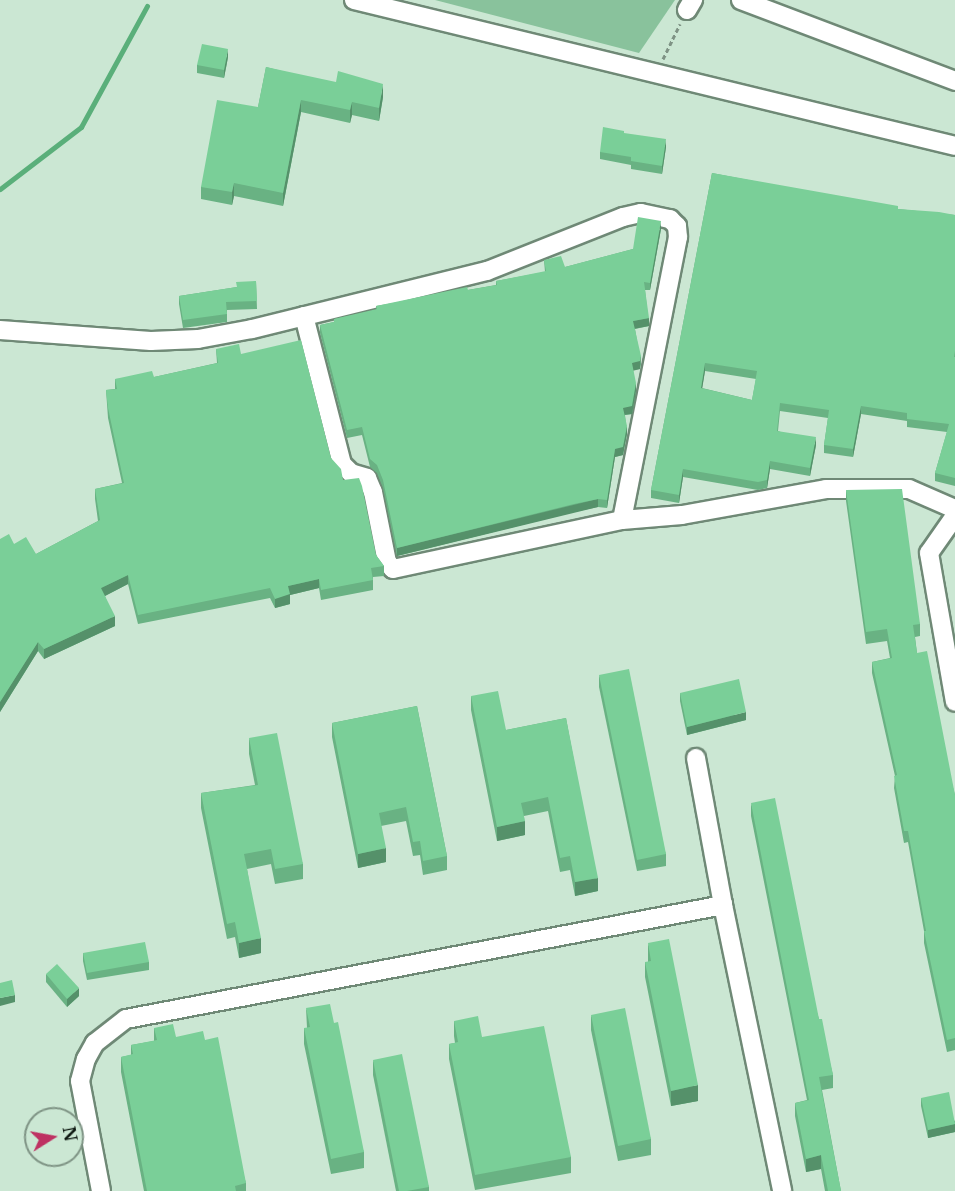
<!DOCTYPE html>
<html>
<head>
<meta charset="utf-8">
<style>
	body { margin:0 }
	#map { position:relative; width:955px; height:1191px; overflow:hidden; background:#cbe7d3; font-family:"Libre Baskerville",serif }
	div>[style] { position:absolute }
	.green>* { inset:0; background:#89c29c }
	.stream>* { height:5px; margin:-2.5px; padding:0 2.5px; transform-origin:2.5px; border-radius:2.5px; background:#5aaf7a }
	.path>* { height:3px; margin-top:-1.5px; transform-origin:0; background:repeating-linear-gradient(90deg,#7f9385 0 4.5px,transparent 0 7.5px) }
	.roads { filter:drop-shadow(2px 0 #6f8976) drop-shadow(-2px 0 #6f8976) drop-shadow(0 2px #6f8976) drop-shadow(0 -2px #6f8976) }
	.minor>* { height:18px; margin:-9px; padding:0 9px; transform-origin:9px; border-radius:9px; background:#fff }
	.wall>* { inset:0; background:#69b283 }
	.shaded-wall>* { inset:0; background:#55916a }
	.building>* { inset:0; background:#7acf98 }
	span { translate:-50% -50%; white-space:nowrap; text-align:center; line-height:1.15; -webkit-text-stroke:4.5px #cbe7d3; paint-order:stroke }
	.north { position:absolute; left:24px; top:1107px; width:60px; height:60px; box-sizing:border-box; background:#cbe7d3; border:2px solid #7f9485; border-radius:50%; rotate:79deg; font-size:16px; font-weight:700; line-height:24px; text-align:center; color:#0d1710 }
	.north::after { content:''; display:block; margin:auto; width:21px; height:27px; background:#be3162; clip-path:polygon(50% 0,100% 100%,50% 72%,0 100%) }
</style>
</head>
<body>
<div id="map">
	<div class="green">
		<div style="clip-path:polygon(435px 0,675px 0,639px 53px)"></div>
	</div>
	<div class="stream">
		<div style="left:0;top:189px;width:102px;rotate:-37.4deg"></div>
		<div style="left:81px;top:127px;width:138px;rotate:-61.4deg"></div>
	</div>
	<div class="path">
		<div style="left:663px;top:59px;width:39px;rotate:-64deg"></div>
	</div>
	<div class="roads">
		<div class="minor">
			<div style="left:354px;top:0;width:618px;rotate:13.65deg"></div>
			<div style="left:741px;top:0;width:229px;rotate:20.7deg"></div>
			<div style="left:687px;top:10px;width:12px;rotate:-59deg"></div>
			<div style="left:304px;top:316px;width:153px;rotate:75.6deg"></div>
			<div style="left:342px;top:464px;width:13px;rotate:45deg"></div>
			<div style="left:351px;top:473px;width:17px;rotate:17deg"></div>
			<div style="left:367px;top:478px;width:15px;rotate:67deg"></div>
			<div style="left:373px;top:492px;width:71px;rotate:78.7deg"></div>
			<div style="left:387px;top:562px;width:9px;rotate:49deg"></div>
			<div style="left:393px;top:569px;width:234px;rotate:-12.1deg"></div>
			<div style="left:622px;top:520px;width:60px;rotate:-4.8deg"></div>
			<div style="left:682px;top:515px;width:146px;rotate:-10.2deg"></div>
			<div style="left:826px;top:489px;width:83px"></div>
			<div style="left:909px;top:489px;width:50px;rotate:23.5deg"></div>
			<div style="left:0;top:330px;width:151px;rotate:4.2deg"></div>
			<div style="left:151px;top:341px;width:47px;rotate:-2.4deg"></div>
			<div style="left:198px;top:339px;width:55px;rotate:-10.5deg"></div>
			<div style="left:252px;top:329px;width:242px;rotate:-13.9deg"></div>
			<div style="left:487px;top:271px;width:146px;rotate:-21.7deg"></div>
			<div style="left:623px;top:217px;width:18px;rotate:-13deg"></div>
			<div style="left:641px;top:213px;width:30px;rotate:12deg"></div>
			<div style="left:670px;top:219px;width:10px;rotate:45deg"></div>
			<div style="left:677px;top:226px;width:11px;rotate:85deg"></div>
			<div style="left:678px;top:237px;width:288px;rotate:101.2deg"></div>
			<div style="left:955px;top:516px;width:45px;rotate:125.1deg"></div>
			<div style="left:929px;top:553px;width:151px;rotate:80.1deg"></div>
			<div style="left:696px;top:758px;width:149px;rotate:79.6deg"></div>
			<div style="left:101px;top:1191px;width:112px;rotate:-100.8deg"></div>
			<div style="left:80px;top:1081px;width:23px;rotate:-75deg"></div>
			<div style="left:86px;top:1059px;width:18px;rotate:-61deg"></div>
			<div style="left:95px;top:1043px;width:39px;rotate:-38deg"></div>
			<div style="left:126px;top:1019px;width:608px;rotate:-10.81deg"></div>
			<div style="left:723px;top:905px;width:292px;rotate:78.3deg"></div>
		</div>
	</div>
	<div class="wall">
		<div style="clip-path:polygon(228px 57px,224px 78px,197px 73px,197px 65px)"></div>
		<div style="clip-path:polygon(266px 67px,383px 97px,379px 121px,352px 115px,350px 123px,301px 112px,283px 206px,234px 196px,232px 205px,201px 199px,201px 187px,258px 107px)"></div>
		<div style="clip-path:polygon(624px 134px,666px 147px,662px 174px,631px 169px,631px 165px,600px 159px,600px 152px)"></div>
		<div style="clip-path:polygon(evenodd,712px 173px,898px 209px,955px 215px,955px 486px,935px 481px,935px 473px,947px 432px,907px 427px,907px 421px,861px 414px,853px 457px,824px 453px,824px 445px,828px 418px,780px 411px,778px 431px,816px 445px,810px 476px,770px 469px,767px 488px,758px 490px,683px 477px,679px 503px,651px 498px,651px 490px,712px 173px,705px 371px,756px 379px,752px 400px,702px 388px,705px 371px)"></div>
		<div style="clip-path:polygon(661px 229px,650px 290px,645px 290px,649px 326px,635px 329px,641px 364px,640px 369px,633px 370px,636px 391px,632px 414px,625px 415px,627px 434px,623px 455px,615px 457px,607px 508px,598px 507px,574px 512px,397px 556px,383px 488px,377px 473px,370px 467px,362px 435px,347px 438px,320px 333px,320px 325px,334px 322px,334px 319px,376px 310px,376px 306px,496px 285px,496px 281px,545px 272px,544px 260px,565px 267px,633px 249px)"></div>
		<div style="clip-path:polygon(256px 281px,257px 309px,227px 310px,227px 322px,183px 328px,179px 304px,179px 296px,237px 287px)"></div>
		<div style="clip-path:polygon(216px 349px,241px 354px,331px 458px,343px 480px,376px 555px,384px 566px,384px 576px,373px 577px,373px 590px,321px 600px,319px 588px,290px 595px,290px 604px,275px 608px,270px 598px,138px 624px,128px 584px,105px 596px,115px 626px,44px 659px,38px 651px,0 712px,0 539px,14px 544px,36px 554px,98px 521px,95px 499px,95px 489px,122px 483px,108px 418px,106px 390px,115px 389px,115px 379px,154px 377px,217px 363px)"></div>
		<div style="clip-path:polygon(846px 490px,920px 624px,920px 636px,915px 637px,917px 653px,955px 795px,955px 1050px,947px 1052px,924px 943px,924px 931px,908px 842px,904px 843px,894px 788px,895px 776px,872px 673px,872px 662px,890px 658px,887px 641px,866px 644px,846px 501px)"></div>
		<div style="clip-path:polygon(599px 675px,666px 854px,666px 866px,637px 871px,599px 687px)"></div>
		<div style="clip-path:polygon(680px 693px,746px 720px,687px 735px,680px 701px)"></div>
		<div style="clip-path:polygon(471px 696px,506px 730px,566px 718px,598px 891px,575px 896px,570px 870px,560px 872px,548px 811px,524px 816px,525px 835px,497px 841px,471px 710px)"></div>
		<div style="clip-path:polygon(417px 706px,447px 856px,447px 870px,423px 875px,420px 855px,413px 856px,406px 821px,381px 826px,386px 862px,358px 868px,332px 737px,332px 723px)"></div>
		<div style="clip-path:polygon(249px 738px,303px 864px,303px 879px,275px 884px,271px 864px,247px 869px,261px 953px,239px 958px,235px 937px,227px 939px,201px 808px,201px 793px,255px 785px,249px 754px)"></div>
		<div style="clip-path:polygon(751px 803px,819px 1019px,833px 1075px,833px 1088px,822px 1090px,841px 1191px,825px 1191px,821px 1169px,806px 1172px,795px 1116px,795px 1103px,807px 1100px,751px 816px)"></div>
		<div style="clip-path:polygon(648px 943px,698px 1101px,671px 1106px,645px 977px,645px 962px,648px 962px)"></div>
		<div style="clip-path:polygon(83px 953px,149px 962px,149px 970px,87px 980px,83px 961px)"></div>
		<div style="clip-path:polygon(46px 974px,79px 996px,67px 1007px,46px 982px)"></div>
		<div style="clip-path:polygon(306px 1008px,364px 1152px,364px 1168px,331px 1174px,304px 1044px,304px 1028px,307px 1028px)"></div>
		<div style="clip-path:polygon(591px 1015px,651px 1139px,651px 1155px,618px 1161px,591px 1030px)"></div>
		<div style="clip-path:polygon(454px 1021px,482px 1037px,571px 1157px,571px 1173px,475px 1190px,449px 1059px,449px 1044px,455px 1043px,454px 1036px)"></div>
		<div style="clip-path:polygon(154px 1028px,176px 1037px,205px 1040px,246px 1183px,246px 1191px,144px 1191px,121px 1072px,121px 1057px,131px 1055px,131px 1045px,154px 1041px)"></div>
		<div style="clip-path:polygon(373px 1060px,429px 1187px,429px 1191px,396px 1191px,373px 1075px)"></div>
		<div style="clip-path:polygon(921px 1098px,955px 1121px,955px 1132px,928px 1138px,921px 1106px)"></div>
	</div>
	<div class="shaded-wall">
		<div style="clip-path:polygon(228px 49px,228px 57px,224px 78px,224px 70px)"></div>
		<div style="clip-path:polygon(383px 84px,383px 97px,379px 121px,379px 108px)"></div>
		<div style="clip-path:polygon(301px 100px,301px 112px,283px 206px,283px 193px)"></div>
		<div style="clip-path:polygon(352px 102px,352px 115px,350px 123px,350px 110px)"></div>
		<div style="clip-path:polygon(666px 139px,666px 147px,662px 174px,662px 166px)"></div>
		<div style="clip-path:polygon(234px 183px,234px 196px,232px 205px,232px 192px)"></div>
		<div style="clip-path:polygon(661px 221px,661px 229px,650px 290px,650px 283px)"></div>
		<div style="clip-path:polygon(649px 318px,649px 326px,633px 329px,633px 321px)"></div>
		<div style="clip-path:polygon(641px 356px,640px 369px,632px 371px,632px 363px)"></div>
		<div style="clip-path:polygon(705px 363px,705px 371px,701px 396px,701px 388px)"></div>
		<div style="clip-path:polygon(636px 383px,636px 391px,632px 414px,623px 415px,623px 408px)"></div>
		<div style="clip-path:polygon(861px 406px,861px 414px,853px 457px,853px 449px)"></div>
		<div style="clip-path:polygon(627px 426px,627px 434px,623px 455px,615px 457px,607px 508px,607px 500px,615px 449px)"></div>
		<div style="clip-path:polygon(816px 437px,816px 445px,810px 476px,810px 468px)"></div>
		<div style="clip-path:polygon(770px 461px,770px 469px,767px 488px,767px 480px)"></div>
		<div style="clip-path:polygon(683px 469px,683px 477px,679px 503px,679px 495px)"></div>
		<div style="clip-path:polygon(598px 499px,598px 507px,397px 556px,397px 548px)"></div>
		<div style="clip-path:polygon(128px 575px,128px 584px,101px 598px,101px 588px)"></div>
		<div style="clip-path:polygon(319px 579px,319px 588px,290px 595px,290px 604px,275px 608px,275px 599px,288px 586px)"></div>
		<div style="clip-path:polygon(115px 616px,115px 626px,44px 659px,44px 649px)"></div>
		<div style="clip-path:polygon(38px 642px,38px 651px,0 712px,0 702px)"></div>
		<div style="clip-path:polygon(746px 712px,746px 720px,687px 735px,687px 727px)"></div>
		<div style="clip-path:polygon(525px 821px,525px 835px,497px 841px,497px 827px)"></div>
		<div style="clip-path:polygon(386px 848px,386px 862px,358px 868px,358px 854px)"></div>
		<div style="clip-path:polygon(598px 878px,598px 891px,575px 896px,575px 882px)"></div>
		<div style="clip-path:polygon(261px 938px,261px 953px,239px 958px,239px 943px)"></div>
		<div style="clip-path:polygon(79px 988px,79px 996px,67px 1007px,67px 999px)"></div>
		<div style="clip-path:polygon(15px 995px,15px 1002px,0 1006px,0 998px)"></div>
		<div style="clip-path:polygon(698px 1085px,698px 1101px,671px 1106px,671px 1091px)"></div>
		<div style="clip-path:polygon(955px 1124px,955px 1132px,928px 1138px,928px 1130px)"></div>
		<div style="clip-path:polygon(821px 1155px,821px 1169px,806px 1172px,806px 1159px)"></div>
	</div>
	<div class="building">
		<div style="clip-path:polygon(202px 44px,228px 49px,224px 70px,197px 65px)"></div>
		<div style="clip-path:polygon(266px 67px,336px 82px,338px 71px,383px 84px,379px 108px,352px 102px,350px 110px,301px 100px,283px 193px,234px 183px,232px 192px,201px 187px,217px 100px,258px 107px)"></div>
		<div style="clip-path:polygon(603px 127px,624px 131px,624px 133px,666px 139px,662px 166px,631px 161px,631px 157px,600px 152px)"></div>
		<div style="clip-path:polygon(evenodd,712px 173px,898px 206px,898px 209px,939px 212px,955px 215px,955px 351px,954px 357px,955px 357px,955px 478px,935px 473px,949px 424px,907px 419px,907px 413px,861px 406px,853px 449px,824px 445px,829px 410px,780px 403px,777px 431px,816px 437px,810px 468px,770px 461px,767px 480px,758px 482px,683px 469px,679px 495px,651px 490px,712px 173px,705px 363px,757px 371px,752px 400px,701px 388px,705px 363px)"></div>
		<div style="clip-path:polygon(638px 217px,661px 221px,650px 283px,644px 282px,649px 318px,633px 321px,641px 356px,640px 361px,632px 363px,636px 383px,632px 406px,623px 408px,627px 426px,623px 447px,615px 449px,607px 500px,598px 499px,574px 504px,397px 548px,383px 480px,377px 465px,370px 459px,362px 427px,347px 430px,320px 325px,334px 322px,334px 319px,377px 309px,376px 306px,467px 287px,468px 290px,497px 285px,496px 281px,546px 271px,544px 260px,561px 256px,565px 267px,633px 249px)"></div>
		<div style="clip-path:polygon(256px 281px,257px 301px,226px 302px,227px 314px,183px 320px,179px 296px,237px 287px,236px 282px)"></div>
		<div style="clip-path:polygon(301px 340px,331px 458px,341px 469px,343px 480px,359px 478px,362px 486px,376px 555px,384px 566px,371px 568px,373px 580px,321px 590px,319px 579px,288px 586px,290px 594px,275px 599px,270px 588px,138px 615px,128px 575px,101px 588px,115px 616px,44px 649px,38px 642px,0 702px,0 539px,9px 534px,14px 544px,26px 537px,36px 554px,100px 520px,95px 489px,124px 483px,108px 408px,106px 390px,117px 389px,115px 379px,152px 371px,154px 377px,218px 363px,216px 349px,239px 344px,241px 354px)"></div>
		<div style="clip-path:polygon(902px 489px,920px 624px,913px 625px,917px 653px,927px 651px,955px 795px,955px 1038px,947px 1040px,924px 931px,926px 931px,908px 831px,904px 831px,894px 776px,897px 775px,872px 662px,892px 658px,887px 629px,866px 632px,846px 490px)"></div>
		<div style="clip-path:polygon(629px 669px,666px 854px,637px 860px,599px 675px)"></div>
		<div style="clip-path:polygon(739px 679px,746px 712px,687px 727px,680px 693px)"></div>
		<div style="clip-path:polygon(498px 691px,506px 730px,566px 718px,598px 878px,575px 882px,570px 856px,560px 858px,548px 797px,521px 803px,525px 821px,497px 827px,471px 696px)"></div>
		<div style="clip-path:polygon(417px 706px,447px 856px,423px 861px,420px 841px,413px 842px,406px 807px,379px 813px,386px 848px,358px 854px,332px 723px)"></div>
		<div style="clip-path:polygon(277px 733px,303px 864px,275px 869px,271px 849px,244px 854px,261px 938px,239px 943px,235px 922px,227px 924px,201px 793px,258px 785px,249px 738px)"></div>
		<div style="clip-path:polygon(775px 798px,819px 1019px,822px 1019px,833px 1075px,819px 1077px,841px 1191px,828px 1191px,821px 1155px,806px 1159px,795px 1103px,809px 1100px,751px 803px)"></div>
		<div style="clip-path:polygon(669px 939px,698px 1085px,671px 1091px,645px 962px,651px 961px,648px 943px)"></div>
		<div style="clip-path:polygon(145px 942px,149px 962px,87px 973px,83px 953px)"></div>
		<div style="clip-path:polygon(57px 964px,79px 988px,67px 999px,46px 974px)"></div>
		<div style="clip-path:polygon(12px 980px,15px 995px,0 998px,0 983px)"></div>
		<div style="clip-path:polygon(330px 1004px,334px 1023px,338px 1022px,364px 1152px,331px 1159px,304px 1028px,310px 1027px,306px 1008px)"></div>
		<div style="clip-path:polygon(625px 1008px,651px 1139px,618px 1146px,591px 1015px)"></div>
		<div style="clip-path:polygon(478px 1016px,482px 1037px,544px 1026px,571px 1157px,475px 1175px,449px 1044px,458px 1042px,454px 1021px)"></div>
		<div style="clip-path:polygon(173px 1024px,176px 1037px,203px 1031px,205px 1040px,218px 1037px,246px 1183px,235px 1186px,236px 1191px,147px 1191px,121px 1057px,133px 1054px,131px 1045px,157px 1040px,154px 1028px)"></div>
		<div style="clip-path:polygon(402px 1054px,429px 1187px,407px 1191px,399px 1191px,373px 1060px)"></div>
		<div style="clip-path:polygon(949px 1092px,955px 1124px,928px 1130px,921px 1098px)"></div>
	</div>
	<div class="north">N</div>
</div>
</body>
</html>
